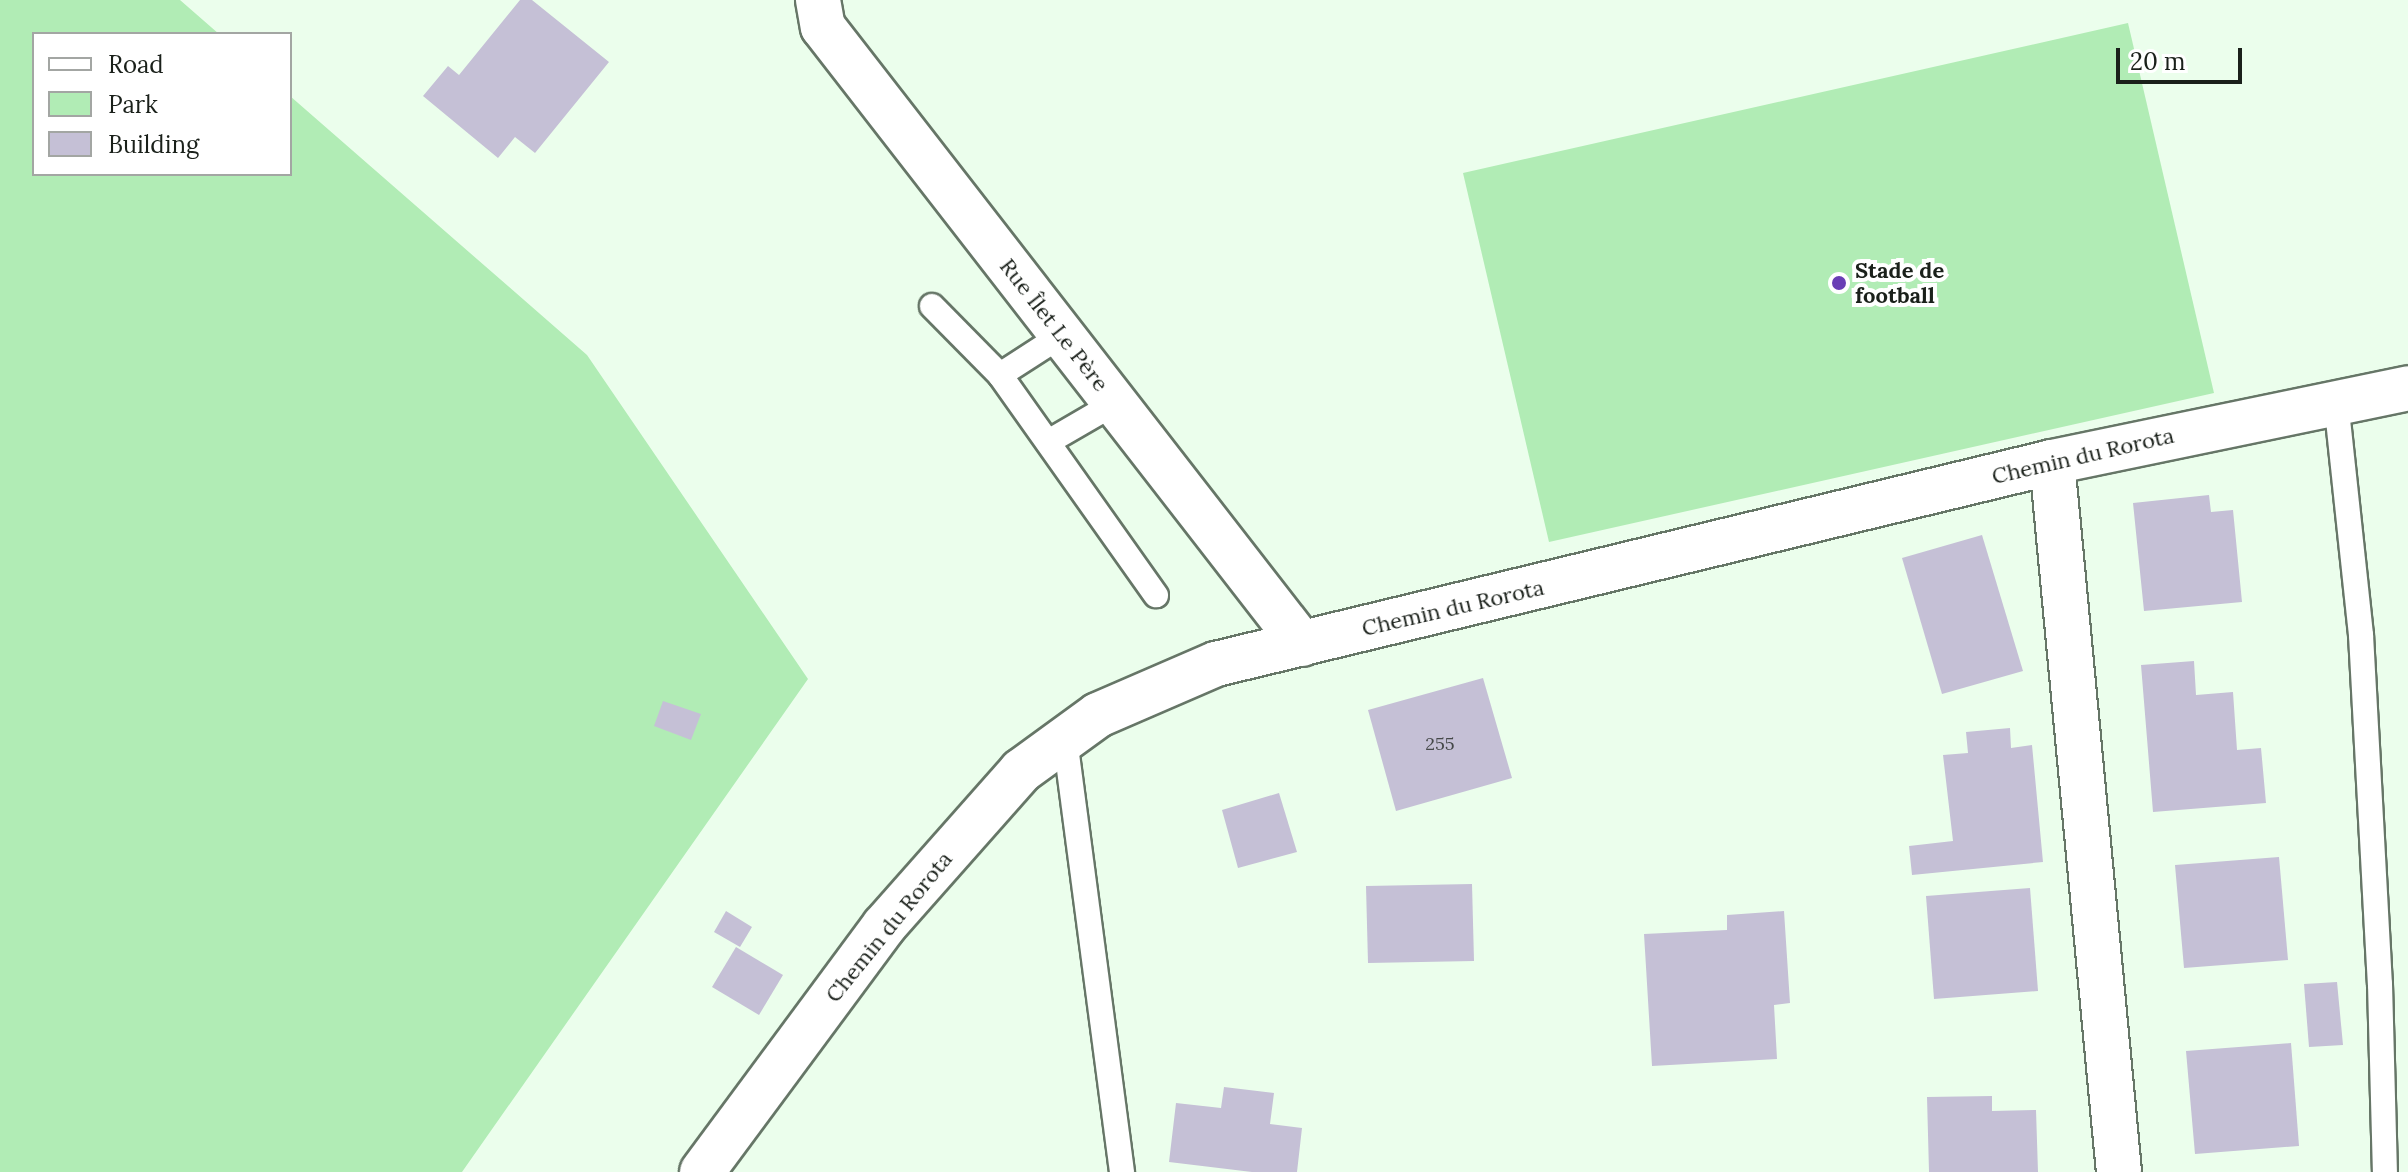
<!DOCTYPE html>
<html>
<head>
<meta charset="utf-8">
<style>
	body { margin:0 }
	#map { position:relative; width:2408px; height:1172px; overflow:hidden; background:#ebfeec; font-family:Lora,serif }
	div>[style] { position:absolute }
	.green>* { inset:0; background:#b1ecb5 }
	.building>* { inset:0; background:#c5c0d6 }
	.roads { filter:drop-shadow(2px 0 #667667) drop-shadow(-2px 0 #667667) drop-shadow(0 2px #667667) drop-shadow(0 -2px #667667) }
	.service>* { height:24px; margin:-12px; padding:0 12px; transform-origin:12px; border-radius:12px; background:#fff }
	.minor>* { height:44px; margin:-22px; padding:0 22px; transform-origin:22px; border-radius:22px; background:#fff }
	.dots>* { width:22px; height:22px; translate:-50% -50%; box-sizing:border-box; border:4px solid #fff; border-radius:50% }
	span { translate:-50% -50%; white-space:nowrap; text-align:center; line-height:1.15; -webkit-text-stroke:8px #fff; paint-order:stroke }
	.number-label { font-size:18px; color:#454849 }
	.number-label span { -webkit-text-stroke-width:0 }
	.poi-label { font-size:22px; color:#1a201a; font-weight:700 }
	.left { translate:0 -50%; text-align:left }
	.street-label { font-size:22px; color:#1a201a }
	.legend { position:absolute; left:32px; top:32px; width:260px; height:144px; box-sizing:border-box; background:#fff; border:2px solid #a3a6a3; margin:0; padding:10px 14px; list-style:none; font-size:24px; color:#1a201a }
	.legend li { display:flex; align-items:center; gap:16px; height:40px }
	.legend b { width:40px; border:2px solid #a3a6a3 }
	.scale { position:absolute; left:2116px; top:48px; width:126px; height:36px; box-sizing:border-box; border:4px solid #1a201a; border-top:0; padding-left:10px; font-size:24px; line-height:28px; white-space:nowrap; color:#1a201a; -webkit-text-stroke:6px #fff; paint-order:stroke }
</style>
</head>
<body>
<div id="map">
	<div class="green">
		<div style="clip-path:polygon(0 0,180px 0,219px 34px,34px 34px,34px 174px,290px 174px,290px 96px,587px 355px,808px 679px,462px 1172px,0 1172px)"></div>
		<div style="clip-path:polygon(2128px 23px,2214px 393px,1549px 542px,1463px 173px)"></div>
	</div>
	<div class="building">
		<div style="clip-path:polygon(520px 0,532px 0,609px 62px,535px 153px,515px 137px,498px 158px,423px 96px,448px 66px,459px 75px)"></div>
		<div style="clip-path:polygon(2209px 495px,2211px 512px,2233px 510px,2242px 602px,2144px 611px,2133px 503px)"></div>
		<div style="clip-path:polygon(1982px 535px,2023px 671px,1942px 694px,1902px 558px)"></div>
		<div style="clip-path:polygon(2194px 661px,2196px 695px,2233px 692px,2237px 750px,2261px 748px,2266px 803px,2153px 812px,2141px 665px)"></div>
		<div style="clip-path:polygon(1483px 678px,1512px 778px,1396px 811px,1368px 710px)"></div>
		<div style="clip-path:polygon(663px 701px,701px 714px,691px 740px,654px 726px)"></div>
		<div style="clip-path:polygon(2010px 728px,2011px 748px,2032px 745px,2043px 862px,1912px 875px,1909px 846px,1953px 841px,1943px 755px,1968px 753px,1966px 732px)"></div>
		<div style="clip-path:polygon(1279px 793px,1297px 852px,1238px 868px,1222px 810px)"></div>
		<div style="clip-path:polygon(2279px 857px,2288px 960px,2184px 968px,2175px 865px)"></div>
		<div style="clip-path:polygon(1472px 884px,1474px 961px,1368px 963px,1366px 886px)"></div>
		<div style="clip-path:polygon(2030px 888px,2038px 991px,1934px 999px,1926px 896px)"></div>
		<div style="clip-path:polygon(726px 911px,752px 927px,740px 947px,714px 932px)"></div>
		<div style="clip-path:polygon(1784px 911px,1790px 1003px,1774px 1005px,1777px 1059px,1652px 1066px,1644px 934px,1727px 930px,1727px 915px)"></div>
		<div style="clip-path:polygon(736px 947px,783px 975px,759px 1015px,712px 987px)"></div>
		<div style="clip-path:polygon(2337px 982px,2343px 1045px,2309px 1047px,2304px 984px)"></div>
		<div style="clip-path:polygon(2291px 1043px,2299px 1146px,2195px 1154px,2186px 1051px)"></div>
		<div style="clip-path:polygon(1224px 1087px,1274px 1093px,1270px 1124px,1302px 1128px,1297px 1172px,1252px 1172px,1169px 1162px,1176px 1103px,1221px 1108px)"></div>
		<div style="clip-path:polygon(1992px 1096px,1992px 1111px,2036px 1110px,2038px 1172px,1929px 1172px,1927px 1097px)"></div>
	</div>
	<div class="roads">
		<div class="service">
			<div style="left:932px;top:306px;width:97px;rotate:45.4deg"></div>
			<div style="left:1000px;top:375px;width:270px;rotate:54.7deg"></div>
			<div style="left:1000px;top:375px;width:74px;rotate:-32.8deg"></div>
			<div style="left:2336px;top:401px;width:235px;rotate:83.9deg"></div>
			<div style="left:2361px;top:635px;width:350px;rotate:86.9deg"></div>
			<div style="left:2380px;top:984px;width:188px;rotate:88.5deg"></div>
			<div style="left:1048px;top:442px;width:78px;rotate:-30.2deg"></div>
			<div style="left:1065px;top:739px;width:437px;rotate:82.5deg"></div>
		</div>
		<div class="minor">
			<div style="left:818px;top:0;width:27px;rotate:80deg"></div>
			<div style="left:823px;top:27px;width:781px;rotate:52.18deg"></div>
			<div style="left:2052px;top:462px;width:713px;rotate:84.61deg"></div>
			<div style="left:702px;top:1172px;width:306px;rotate:-53.5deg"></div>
			<div style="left:884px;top:926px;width:207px;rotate:-48.5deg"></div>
			<div style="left:1021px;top:771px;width:95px;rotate:-36deg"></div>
			<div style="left:1098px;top:715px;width:129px;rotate:-23.4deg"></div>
			<div style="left:1216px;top:664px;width:860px;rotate:-13.58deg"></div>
			<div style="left:2052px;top:462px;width:364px;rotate:-11.7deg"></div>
		</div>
	</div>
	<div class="dots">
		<div style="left:1839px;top:283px;background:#693eb5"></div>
	</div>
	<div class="number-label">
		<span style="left:1440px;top:744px">255</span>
	</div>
	<div class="poi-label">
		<span class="left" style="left:1855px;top:283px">Stade de<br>football</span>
	</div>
	<div class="street-label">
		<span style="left:1054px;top:325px;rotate:52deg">Rue Îlet Le Père</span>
		<span style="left:2083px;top:456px;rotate:-13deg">Chemin du Rorota</span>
		<span style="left:1453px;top:608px;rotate:-13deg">Chemin du Rorota</span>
		<span style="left:889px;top:927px;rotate:-51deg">Chemin du Rorota</span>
	</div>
	<ul class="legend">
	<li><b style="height:10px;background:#fff"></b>Road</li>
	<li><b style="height:22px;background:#b1ecb5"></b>Park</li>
	<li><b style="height:22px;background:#c5c0d6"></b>Building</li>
	</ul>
	<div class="scale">20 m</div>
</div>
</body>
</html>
